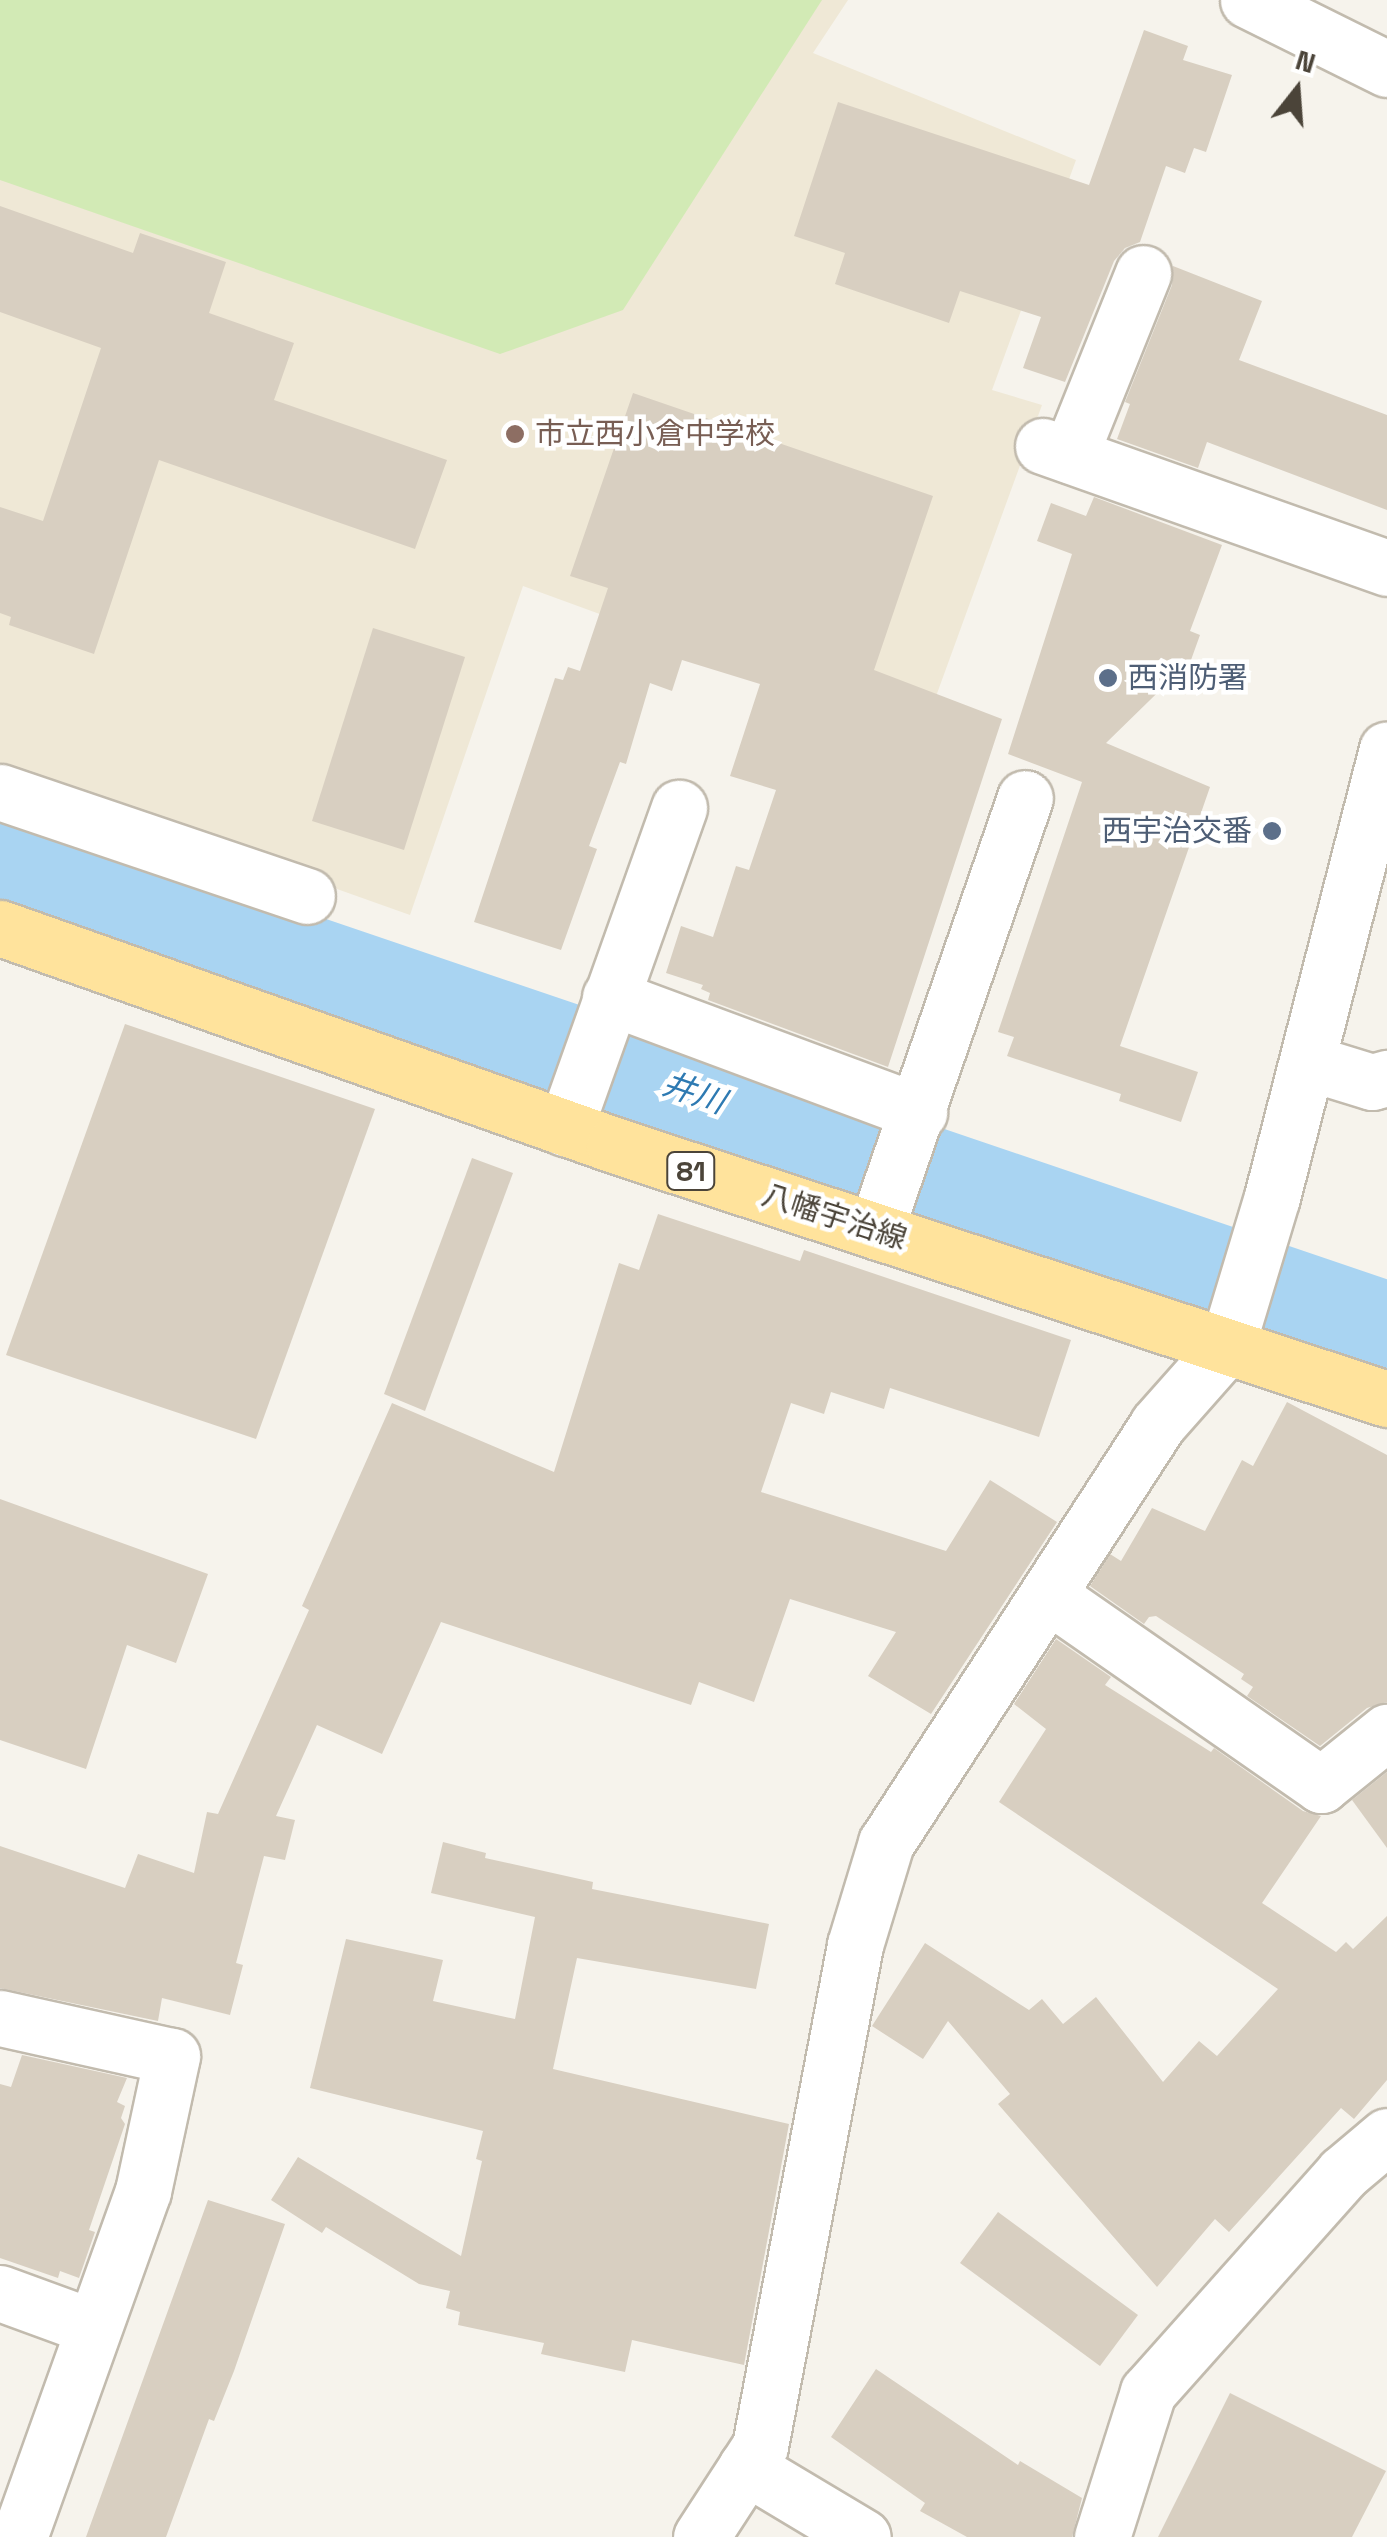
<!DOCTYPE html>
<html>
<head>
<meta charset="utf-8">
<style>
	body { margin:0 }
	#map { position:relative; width:1387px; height:2537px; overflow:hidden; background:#f6f3ec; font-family:"Space Grotesk","Noto Sans JP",sans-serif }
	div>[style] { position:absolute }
	.education>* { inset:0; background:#efe8d6 }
	.green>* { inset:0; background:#d2eab5 }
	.river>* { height:95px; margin:-47.5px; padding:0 47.5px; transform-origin:47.5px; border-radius:47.5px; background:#a9d4f2 }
	.building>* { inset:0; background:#d8cfc1 }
	.roads { filter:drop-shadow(2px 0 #c2bbae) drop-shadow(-2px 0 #c2bbae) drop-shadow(0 2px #c2bbae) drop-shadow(0 -2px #c2bbae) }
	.minor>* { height:55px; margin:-27.5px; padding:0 27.5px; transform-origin:27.5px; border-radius:27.5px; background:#fff }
	.major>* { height:55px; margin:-27.5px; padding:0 27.5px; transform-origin:27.5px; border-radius:27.5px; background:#ffe39c }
	.dots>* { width:28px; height:28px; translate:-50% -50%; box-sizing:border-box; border:5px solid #fff; border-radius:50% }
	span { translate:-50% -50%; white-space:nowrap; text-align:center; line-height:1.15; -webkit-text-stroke:9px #fff; paint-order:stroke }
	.shield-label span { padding:2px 8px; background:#fff; border:2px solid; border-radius:8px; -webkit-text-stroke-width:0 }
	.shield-label { font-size:28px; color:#4b4439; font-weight:700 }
	.education-label { font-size:30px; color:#785e54 }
	.left { translate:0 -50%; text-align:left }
	.service-label { font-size:30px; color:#4e5e75 }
	.right { translate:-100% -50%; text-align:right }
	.street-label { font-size:30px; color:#4b4439 }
	.water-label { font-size:32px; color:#2e7ab2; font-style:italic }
	.north { position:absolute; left:1247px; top:40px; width:100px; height:100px; -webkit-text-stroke:8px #fff; paint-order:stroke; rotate:17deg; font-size:28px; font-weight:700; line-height:40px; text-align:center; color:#4b4439 }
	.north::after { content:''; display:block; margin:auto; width:35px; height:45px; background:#4b4439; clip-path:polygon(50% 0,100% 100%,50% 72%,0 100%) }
</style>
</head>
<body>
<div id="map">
	<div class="education">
		<div style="clip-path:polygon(0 0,848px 0,813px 53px,1076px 160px,992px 390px,1042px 405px,923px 732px,523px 586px,410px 915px,0 769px)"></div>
	</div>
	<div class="green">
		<div style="clip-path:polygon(0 0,822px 0,623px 310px,500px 354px,0 180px)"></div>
	</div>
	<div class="river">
		<div style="left:0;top:858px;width:1465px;rotate:18.76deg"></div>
	</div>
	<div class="building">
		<div style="clip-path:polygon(1144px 30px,1188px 46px,1183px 60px,1232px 75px,1206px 152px,1194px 148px,1185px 173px,1166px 166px,1140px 242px,1125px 248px,1114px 261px,1065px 382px,1023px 368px,1041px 317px,960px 291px,949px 323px,835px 284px,845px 253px,794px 236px,838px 102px,1089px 185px)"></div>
		<div style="clip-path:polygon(0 206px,133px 253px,140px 233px,226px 262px,209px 313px,294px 343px,274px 400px,447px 460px,415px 549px,159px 460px,94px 654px,9px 625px,11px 617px,0 613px,0 507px,43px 521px,101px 348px,0 312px)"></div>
		<div style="clip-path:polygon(1173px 266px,1262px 301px,1239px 360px,1387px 415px,1387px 510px,1207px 442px,1198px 468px,1117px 439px,1130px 404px,1125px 402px,1172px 285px)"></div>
		<div style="clip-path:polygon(633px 393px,933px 496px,874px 670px,1002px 719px,888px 1067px,708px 1000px,710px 993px,701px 989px,703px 985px,666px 973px,681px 926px,713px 937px,736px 866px,749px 870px,776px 790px,730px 776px,760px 684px,682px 660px,672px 691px,650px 683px,626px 764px,620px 762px,589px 846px,597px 849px,561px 950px,474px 922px,555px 678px,563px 680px,568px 667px,580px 671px,608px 588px,570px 576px)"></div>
		<div style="clip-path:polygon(1094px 497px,1222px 545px,1190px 631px,1200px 635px,1191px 660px,1106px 743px,1210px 787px,1120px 1046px,1198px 1072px,1181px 1122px,1119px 1101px,1121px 1094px,1007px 1056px,1014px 1037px,998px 1032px,1082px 782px,1008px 754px,1072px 554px,1037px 541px,1051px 503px,1086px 516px)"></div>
		<div style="clip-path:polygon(373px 628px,465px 657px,404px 850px,312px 821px)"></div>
		<div style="clip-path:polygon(125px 1024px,375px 1109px,256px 1439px,6px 1355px)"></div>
		<div style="clip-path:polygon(472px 1158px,513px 1173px,425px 1411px,384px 1394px)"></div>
		<div style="clip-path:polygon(658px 1214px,800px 1261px,804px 1250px,1071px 1340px,1039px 1437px,890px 1388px,884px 1409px,831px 1392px,824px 1414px,791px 1403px,761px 1492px,946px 1551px,990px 1480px,1057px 1522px,931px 1714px,868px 1676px,896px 1632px,790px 1599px,754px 1702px,699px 1682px,691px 1705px,441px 1622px,382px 1754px,317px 1725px,276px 1816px,295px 1820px,285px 1860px,264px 1856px,236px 1963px,243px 1965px,230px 2015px,162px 1998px,158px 2021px,0 1988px,0 1846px,125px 1888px,138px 1854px,194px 1873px,207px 1812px,218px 1814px,309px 1610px,302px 1606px,392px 1403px,554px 1472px,619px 1263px,639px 1270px)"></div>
		<div style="clip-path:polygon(1287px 1402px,1387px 1455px,1387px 1702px,1367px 1708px,1320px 1746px,1247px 1696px,1253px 1687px,1241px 1679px,1244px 1674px,1156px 1616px,1149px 1617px,1144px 1624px,1090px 1586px,1110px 1554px,1121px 1561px,1152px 1508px,1205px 1531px,1242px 1460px,1253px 1466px)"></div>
		<div style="clip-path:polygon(0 1499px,208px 1574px,176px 1663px,127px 1645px,86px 1769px,0 1740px)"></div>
		<div style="clip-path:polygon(1056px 1639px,1111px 1677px,1105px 1685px,1211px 1752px,1214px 1748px,1303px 1811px,1321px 1816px,1262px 1903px,1336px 1952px,1346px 1942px,1353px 1949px,1387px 1916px,1387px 2080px,1354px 2119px,1341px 2108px,1229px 2232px,1215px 2219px,1157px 2287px,998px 2104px,1010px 2094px,948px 2021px,923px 2059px,872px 2026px,925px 1943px,1029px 2010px,1042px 1999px,1063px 2024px,1096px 1997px,1163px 2082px,1199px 2041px,1217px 2056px,1278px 1989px,999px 1802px,1046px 1729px,1014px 1704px)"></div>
		<div style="clip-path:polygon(1387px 1772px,1387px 1848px,1352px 1800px)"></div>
		<div style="clip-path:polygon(443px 1842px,486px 1853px,485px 1858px,593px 1882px,592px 1889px,769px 1924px,756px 1989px,577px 1958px,553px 2069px,789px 2124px,744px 2365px,632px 2340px,625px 2372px,541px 2354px,544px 2343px,458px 2325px,460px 2312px,446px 2308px,450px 2291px,419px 2284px,326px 2227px,322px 2233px,271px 2200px,298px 2157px,461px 2256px,482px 2161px,476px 2159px,483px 2131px,310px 2088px,346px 1939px,443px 1960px,433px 2001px,515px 2019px,535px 1917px,431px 1893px)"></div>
		<div style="clip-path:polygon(22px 2055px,127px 2078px,117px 2102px,125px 2106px,121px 2118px,125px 2124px,89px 2230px,95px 2232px,79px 2278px,60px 2271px,58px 2278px,0 2258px,0 2084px,11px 2087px)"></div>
		<div style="clip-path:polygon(208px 2200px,285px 2224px,234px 2371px,214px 2421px,209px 2419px,166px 2537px,86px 2537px)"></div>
		<div style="clip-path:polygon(998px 2212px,1138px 2315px,1100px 2366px,960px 2263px)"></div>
		<div style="clip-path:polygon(876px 2369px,1018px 2465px,1020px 2461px,1082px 2498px,1072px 2537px,967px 2537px,920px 2511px,925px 2503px,831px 2437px)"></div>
		<div style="clip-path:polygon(1230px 2393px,1386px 2471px,1352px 2537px,1158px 2537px)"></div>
	</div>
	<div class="roads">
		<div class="minor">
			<div style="left:1248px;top:0;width:155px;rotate:26.4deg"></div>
			<div style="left:1043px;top:446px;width:365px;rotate:19.5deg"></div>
			<div style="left:1070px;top:455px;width:196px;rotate:-68.1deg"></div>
			<div style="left:0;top:792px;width:324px;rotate:18.7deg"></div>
			<div style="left:610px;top:997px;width:330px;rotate:20.4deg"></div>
			<div style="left:1307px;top:1062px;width:68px;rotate:17.1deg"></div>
			<div style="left:1372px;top:1082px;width:16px;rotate:-15deg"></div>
			<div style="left:565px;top:1128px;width:340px;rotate:-70.4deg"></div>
			<div style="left:875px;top:1231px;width:458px;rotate:-70.9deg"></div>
			<div style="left:1048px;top:1595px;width:333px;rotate:34.8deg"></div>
			<div style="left:1321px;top:1785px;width:85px;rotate:-38.8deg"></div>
			<div style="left:0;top:2018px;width:176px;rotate:12.5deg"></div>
			<div style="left:172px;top:2056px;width:138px;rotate:102.1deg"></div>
			<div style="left:143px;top:2191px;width:368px;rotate:109.7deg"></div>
			<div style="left:0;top:2293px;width:99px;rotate:20.1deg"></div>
			<div style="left:746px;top:2467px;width:136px;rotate:30.9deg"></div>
			<div style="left:701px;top:2537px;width:108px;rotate:-57deg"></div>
			<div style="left:760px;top:2446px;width:510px;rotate:-79.26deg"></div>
			<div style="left:855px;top:1945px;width:107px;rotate:-73.1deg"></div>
			<div style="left:886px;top:1843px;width:498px;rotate:-57deg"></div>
			<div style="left:1157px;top:1425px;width:106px;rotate:-48.5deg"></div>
			<div style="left:1227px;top:1346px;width:156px;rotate:-73.2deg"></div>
			<div style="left:1272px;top:1197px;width:462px;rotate:-75.6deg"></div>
			<div style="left:1102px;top:2537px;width:152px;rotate:-72.4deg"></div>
			<div style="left:1148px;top:2392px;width:293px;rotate:-48.3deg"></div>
			<div style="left:1343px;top:2173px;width:57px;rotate:-40.1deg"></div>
		</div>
		<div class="major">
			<div style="left:0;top:928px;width:651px;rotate:19.46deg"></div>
			<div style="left:614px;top:1145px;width:814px;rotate:18.19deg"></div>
		</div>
	</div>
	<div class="dots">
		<div style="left:515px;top:434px;background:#8d6e63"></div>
		<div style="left:1108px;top:678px;background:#5c6f8a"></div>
		<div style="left:1272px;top:831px;background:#5c6f8a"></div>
	</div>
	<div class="shield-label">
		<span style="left:691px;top:1171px">81</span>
	</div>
	<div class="education-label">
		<span class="left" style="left:535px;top:434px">市立西小倉中学校</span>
	</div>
	<div class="service-label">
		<span class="left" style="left:1128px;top:678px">西消防署</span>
		<span class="right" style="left:1252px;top:831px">西宇治交番</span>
	</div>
	<div class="street-label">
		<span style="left:834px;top:1217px;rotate:18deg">八幡宇治線</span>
	</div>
	<div class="water-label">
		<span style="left:694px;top:1093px;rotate:19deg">井川</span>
	</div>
	<div class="north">N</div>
</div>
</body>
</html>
